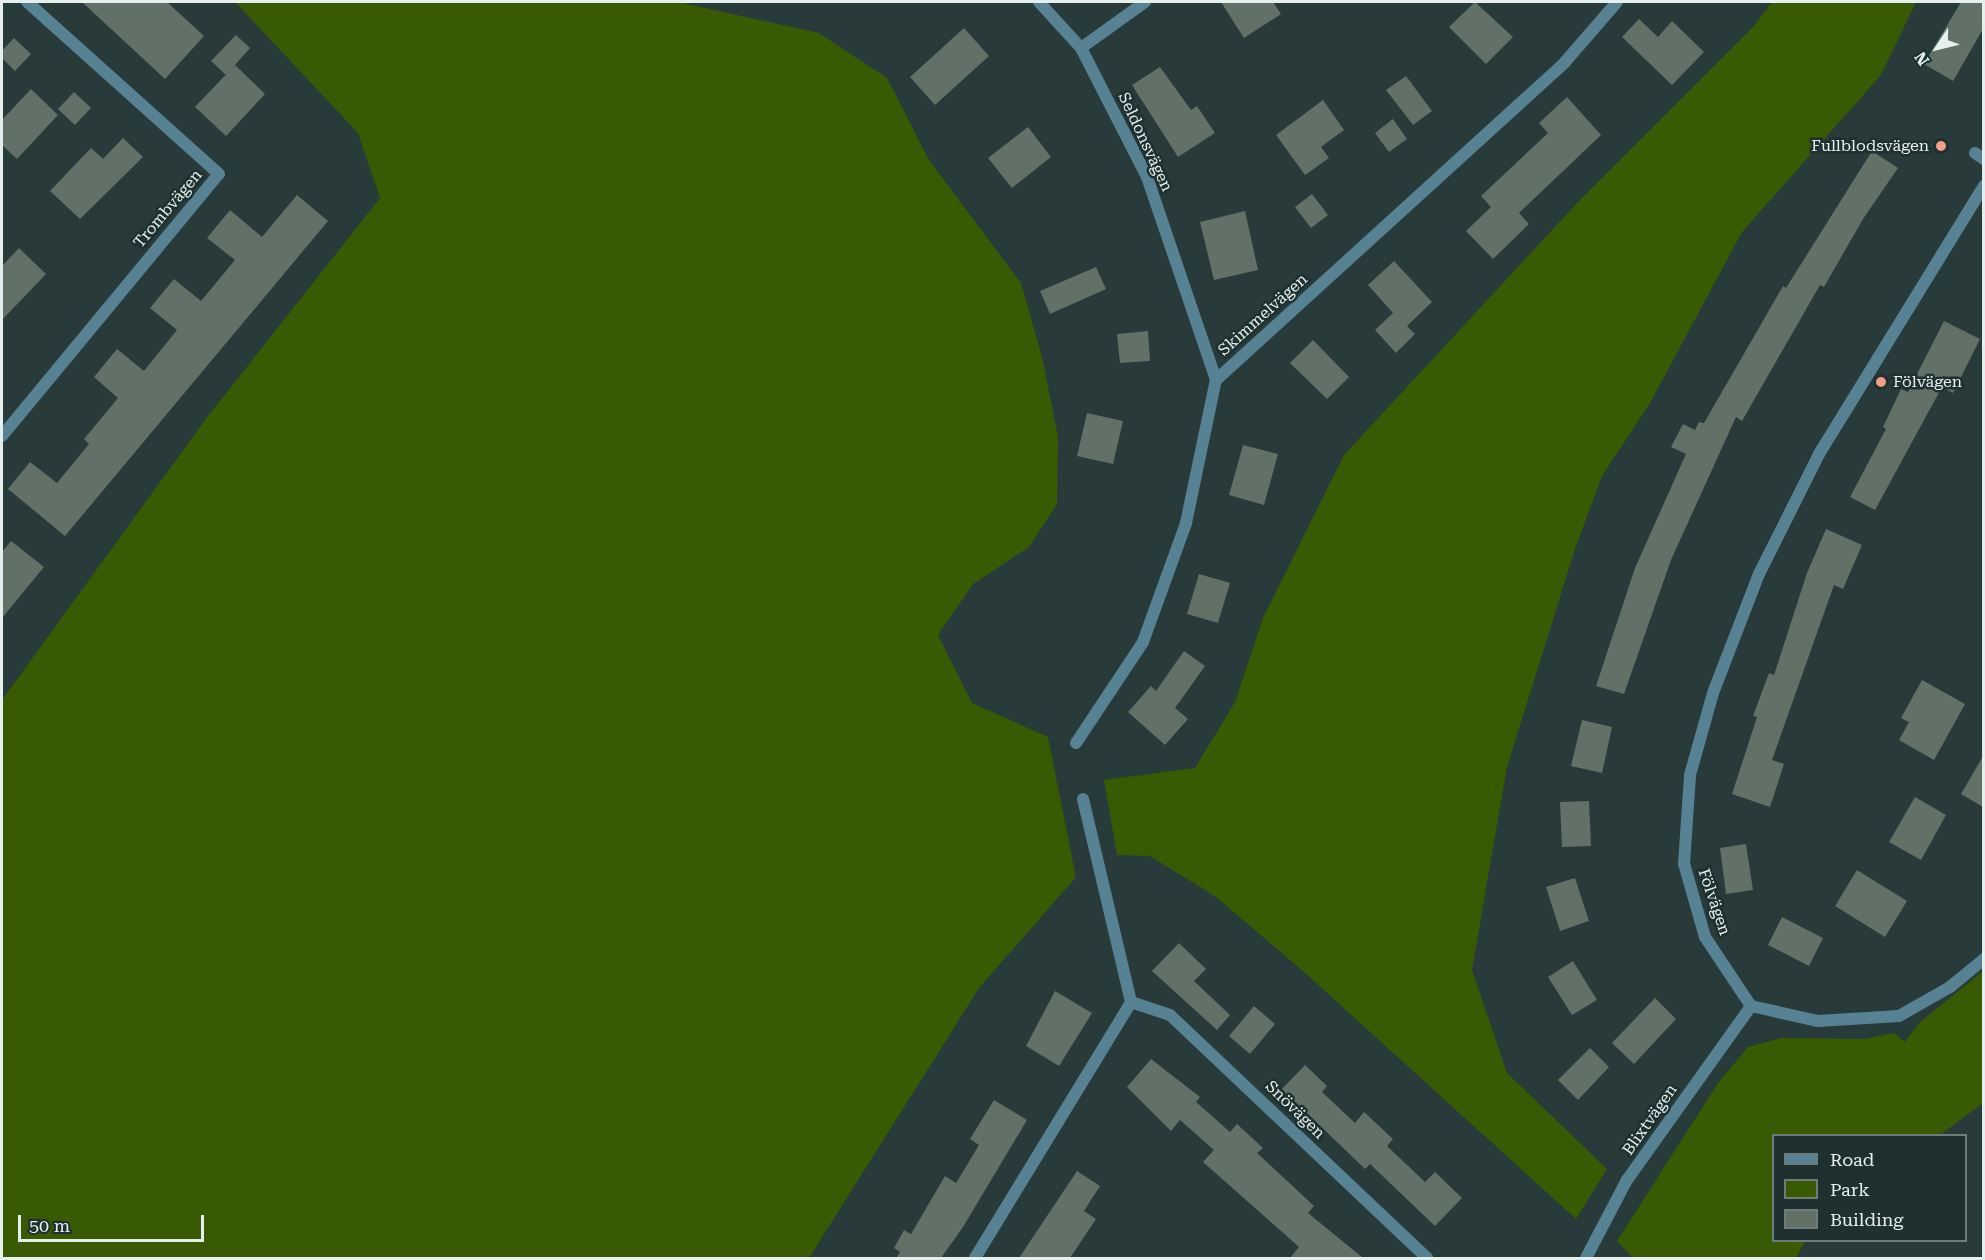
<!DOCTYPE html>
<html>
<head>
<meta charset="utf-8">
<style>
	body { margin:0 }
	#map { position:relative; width:1985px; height:1260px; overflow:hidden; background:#283a39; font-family:"Roboto Serif",serif }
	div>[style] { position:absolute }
	.green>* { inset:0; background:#385a02 }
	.building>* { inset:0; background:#617168 }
	.street>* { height:12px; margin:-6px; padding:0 6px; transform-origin:6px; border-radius:6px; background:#568293 }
	.dots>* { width:16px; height:16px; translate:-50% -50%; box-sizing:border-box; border:3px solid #1e302f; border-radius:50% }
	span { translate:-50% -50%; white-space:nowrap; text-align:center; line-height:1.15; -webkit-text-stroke:5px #1e302f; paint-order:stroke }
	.street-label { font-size:16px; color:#e4efee }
	.poi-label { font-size:16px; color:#e4efee }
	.right { translate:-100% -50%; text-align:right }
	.left { translate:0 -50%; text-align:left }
	.frame { position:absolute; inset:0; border:3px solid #e4efee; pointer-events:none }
	.legend { position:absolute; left:1772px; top:1134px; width:195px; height:108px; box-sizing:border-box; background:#1e302f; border:2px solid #6d7c7b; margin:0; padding:8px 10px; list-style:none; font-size:18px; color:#e4efee }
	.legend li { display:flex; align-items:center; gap:12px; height:30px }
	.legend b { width:30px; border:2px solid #6d7c7b }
	.north { position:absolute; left:1907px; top:18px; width:60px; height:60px; -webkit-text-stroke:4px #1e302f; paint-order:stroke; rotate:235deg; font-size:16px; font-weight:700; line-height:24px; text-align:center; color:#e4efee }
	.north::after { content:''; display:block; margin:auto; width:21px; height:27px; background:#e4efee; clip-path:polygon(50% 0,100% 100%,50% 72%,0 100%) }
	.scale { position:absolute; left:18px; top:1215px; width:186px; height:27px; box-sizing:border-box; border:3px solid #e4efee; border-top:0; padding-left:8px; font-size:18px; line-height:21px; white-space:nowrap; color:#e4efee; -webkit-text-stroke:4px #1e302f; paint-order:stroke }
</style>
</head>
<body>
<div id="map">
	<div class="green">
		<div style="clip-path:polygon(235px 2px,678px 2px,819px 33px,887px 78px,929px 160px,1021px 283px,1042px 357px,1058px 437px,1057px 504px,1029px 547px,973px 584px,938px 635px,972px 703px,1048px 737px,1076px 877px,979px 988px,809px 1258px,2px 1258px,2px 700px,208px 416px,380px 198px,358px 133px)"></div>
		<div style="clip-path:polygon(1772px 2px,1916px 2px,1881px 75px,1742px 232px,1650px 403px,1602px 476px,1575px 549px,1507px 767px,1472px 970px,1507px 1073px,1607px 1169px,1576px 1219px,1304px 972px,1216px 897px,1150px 856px,1117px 855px,1104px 780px,1195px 768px,1235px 702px,1263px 618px,1344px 455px,1577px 203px,1754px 26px)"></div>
		<div style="clip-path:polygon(1983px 971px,1983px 1103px,1940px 1135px,1774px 1136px,1774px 1240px,1805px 1241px,1796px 1258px,1633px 1258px,1617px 1241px,1718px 1083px,1748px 1047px,1782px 1038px,1865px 1039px,1894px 1033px,1905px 1042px,1919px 1023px)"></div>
	</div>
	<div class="building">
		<div style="clip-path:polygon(82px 2px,167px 2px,204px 36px,165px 79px)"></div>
		<div style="clip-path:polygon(1221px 2px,1273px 2px,1281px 14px,1244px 38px)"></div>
		<div style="clip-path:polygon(1475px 2px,1513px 37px,1486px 64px,1449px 27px)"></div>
		<div style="clip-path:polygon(1961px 2px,1983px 2px,1983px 29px,1953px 81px,1924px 64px)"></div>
		<div style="clip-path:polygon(1639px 19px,1658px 37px,1672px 21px,1704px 52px,1672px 85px,1622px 37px)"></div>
		<div style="clip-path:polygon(964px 28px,989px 56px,935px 105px,910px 77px)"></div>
		<div style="clip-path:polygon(236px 35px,250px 48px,226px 75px,211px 61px)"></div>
		<div style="clip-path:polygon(14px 38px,31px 54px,15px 71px,2px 58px,2px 51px)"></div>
		<div style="clip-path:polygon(235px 65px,265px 94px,226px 136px,195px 107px)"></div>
		<div style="clip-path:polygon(1160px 67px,1191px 110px,1197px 106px,1215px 133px,1178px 157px,1132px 85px)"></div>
		<div style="clip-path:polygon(1406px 76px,1432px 111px,1413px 125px,1386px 90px)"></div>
		<div style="clip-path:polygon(31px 89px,58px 115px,17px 159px,2px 145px,2px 120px)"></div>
		<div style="clip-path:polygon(74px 92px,91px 108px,75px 125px,58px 109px)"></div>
		<div style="clip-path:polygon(1567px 97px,1601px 135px,1519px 213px,1529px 224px,1493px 259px,1466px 231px,1491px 207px,1481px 196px,1548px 133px,1539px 123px)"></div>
		<div style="clip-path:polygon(1323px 100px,1344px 130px,1321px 147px,1329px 158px,1305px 175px,1276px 135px)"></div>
		<div style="clip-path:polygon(1393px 119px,1407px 139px,1389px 152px,1375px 133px)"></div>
		<div style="clip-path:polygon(1028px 127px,1051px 157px,1012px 188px,988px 158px)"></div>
		<div style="clip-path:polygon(123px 138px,143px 157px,80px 219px,50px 191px,91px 148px,103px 159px)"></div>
		<div style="clip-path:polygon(1872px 151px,1898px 168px,1863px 219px,1824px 287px,1820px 285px,1742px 421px,1736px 417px,1671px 560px,1624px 694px,1596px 686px,1635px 568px,1686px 454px,1671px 447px,1683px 424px,1695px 430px,1699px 422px,1704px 423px,1783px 286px,1786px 288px)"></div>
		<div style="clip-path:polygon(1312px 194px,1328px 215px,1311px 228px,1295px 207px)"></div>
		<div style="clip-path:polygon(297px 195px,328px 221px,65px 536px,8px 489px,30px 462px,57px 483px,89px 444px,84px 439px,118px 398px,94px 377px,117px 349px,144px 371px,177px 330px,150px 308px,174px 279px,201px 301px,235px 260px,207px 238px,230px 210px,262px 237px)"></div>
		<div style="clip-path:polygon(1245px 211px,1258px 270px,1214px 280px,1200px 222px)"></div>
		<div style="clip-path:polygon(19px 248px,46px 274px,2px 320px,2px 266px)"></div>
		<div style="clip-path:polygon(1394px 261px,1432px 302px,1407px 326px,1415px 334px,1396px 353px,1375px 330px,1393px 313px,1368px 285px)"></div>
		<div style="clip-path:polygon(1096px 267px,1106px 289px,1050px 314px,1040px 291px)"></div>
		<div style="clip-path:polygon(1944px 321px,1980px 339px,1953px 393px,1942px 387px,1875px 510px,1850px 497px,1886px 429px,1883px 427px,1901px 389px,1908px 392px)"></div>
		<div style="clip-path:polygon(1148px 331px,1150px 361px,1120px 363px,1117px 334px)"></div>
		<div style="clip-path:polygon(1313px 340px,1349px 377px,1327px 399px,1290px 363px)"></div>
		<div style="clip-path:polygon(1087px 413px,1123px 421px,1113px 464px,1077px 456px)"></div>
		<div style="clip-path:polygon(1243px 445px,1278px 454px,1264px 505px,1229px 495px)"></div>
		<div style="clip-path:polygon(1826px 529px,1862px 545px,1843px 589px,1834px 585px,1772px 760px,1784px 764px,1770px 807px,1732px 794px,1757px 717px,1753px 716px,1769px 673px,1774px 675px,1807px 573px)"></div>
		<div style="clip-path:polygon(11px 541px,44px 567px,2px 618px,2px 552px)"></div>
		<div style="clip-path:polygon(1199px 574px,1230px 583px,1218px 623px,1187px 614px)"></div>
		<div style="clip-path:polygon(1184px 651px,1205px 666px,1175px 708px,1188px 719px,1165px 745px,1128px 712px,1151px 686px,1156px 691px)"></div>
		<div style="clip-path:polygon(1922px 680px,1965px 704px,1934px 760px,1899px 740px,1909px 722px,1901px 718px)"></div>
		<div style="clip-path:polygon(1582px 720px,1612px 727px,1602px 773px,1571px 766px)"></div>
		<div style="clip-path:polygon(1983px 756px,1983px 807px,1961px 794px)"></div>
		<div style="clip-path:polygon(1915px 797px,1946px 815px,1921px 860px,1889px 842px)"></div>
		<div style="clip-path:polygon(1589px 801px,1591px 846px,1562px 847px,1560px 802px)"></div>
		<div style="clip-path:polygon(1746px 844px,1753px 890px,1726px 894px,1720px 848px)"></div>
		<div style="clip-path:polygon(1857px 870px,1907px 901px,1885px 937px,1835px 906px)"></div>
		<div style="clip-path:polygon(1575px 878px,1589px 921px,1560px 931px,1546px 887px)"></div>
		<div style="clip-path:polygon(1782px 917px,1823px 938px,1809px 966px,1768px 945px)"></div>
		<div style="clip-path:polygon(1179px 943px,1206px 969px,1194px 981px,1230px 1015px,1217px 1030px,1152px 971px)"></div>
		<div style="clip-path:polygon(1573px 961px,1597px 1000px,1572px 1015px,1548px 977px)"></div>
		<div style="clip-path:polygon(1055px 991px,1092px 1013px,1059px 1066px,1026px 1046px)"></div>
		<div style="clip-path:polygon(1655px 998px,1676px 1019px,1634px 1064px,1612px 1043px)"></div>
		<div style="clip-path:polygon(1254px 1006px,1275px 1024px,1250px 1054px,1229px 1036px)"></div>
		<div style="clip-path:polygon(1590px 1048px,1609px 1067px,1578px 1100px,1558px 1080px)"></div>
		<div style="clip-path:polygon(1151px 1059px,1200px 1097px,1196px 1102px,1230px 1132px,1237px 1124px,1263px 1148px,1257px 1153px,1314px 1206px,1308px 1213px,1363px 1258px,1290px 1258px,1299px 1247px,1203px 1162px,1214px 1150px,1180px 1120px,1171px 1131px,1127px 1087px)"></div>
		<div style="clip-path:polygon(1305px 1065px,1327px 1086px,1322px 1092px,1355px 1123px,1364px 1112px,1393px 1139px,1387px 1146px,1425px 1182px,1435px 1172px,1462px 1198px,1435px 1226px,1370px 1164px,1365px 1169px,1282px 1089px)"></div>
		<div style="clip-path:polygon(994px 1100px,1027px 1120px,963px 1227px,941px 1258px,896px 1258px,900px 1252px,894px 1248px,904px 1230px,911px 1234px,945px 1176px,956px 1183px,979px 1145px,970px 1139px)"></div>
		<div style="clip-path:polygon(1077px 1171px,1100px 1186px,1084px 1211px,1096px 1219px,1070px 1258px,1019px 1258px)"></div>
	</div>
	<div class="street">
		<div style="left:1039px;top:2px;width:62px;rotate:47.6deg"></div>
		<div style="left:1081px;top:48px;width:145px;rotate:62.9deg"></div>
		<div style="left:1147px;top:177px;width:214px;rotate:71.2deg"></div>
		<div style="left:1081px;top:48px;width:79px;rotate:-35.7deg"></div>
		<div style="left:1975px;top:153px;width:11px;rotate:34deg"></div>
		<div style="left:2px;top:436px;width:340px;rotate:-50.4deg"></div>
		<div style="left:219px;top:174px;width:258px;rotate:-138.1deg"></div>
		<div style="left:1076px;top:743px;width:121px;rotate:-56.4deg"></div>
		<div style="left:1143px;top:642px;width:127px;rotate:-70.1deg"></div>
		<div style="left:1186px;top:523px;width:146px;rotate:-78.2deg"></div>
		<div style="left:1216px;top:380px;width:472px;rotate:-42.3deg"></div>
		<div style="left:1565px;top:62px;width:79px;rotate:-49.1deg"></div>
		<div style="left:1083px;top:799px;width:209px;rotate:76.7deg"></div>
		<div style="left:1751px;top:1006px;width:83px;rotate:-123.7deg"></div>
		<div style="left:1705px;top:937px;width:76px;rotate:-106deg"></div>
		<div style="left:1684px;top:864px;width:89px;rotate:-86.1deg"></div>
		<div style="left:1690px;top:775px;width:85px;rotate:-74.3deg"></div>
		<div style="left:1713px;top:693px;width:128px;rotate:-68.9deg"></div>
		<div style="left:1759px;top:574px;width:134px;rotate:-63.4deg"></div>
		<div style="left:1819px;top:454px;width:315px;rotate:-58.4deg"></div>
		<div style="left:1751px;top:1006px;width:69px;rotate:12.6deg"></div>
		<div style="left:1818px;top:1021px;width:81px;rotate:-3.5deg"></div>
		<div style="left:1899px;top:1016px;width:59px;rotate:-29.6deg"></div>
		<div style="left:1950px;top:987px;width:44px;rotate:-39.5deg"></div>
		<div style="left:975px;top:1258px;width:300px;rotate:-58.6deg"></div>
		<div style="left:1131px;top:1002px;width:41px;rotate:18.4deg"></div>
		<div style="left:1170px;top:1015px;width:354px;rotate:43.4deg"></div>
		<div style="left:1586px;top:1258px;width:88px;rotate:-62.3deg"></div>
		<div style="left:1627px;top:1180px;width:214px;rotate:-54.5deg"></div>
	</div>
	<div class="dots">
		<div style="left:1941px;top:146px;background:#f39f85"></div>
		<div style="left:1881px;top:382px;background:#f39f85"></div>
	</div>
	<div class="street-label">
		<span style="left:1145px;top:142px;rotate:65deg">Seldonsvägen</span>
		<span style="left:168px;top:209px;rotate:-50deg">Trombvägen</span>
		<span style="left:1263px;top:315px;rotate:-42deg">Skimmelvägen</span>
		<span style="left:1714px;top:902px;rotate:71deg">Fölvägen</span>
		<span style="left:1295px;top:1110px;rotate:44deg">Snövägen</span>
		<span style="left:1650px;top:1120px;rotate:-55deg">Blixtvägen</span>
	</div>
	<div class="poi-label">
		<span class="right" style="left:1929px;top:146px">Fullblodsvägen</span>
		<span class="left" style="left:1893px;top:382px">Fölvägen</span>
	</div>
	<div class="frame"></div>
	<ul class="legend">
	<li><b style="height:8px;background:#568293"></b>Road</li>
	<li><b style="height:16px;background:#385a02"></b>Park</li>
	<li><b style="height:16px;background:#617168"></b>Building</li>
	</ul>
	<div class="north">N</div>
	<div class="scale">50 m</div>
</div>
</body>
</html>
